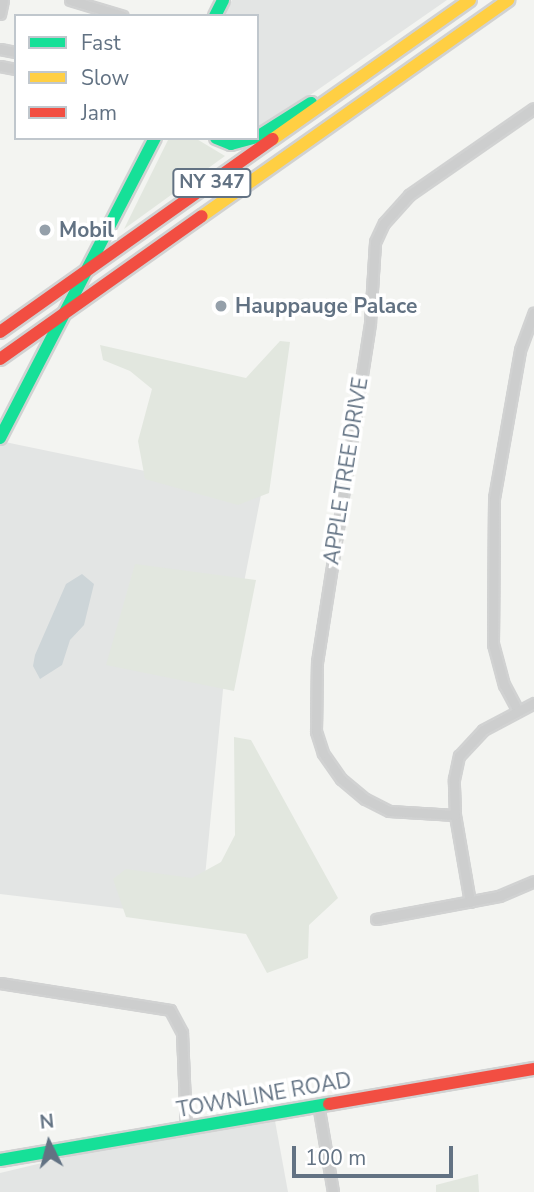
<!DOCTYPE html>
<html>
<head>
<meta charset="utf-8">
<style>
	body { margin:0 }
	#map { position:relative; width:534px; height:1192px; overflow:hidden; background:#f3f4f1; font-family:"Nunito Sans",sans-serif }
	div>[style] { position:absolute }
	.built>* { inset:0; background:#e3e5e4 }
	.green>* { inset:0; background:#e2e7df }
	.water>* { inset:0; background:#cdd5d8 }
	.roads { filter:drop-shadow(2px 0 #d1d2d2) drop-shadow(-2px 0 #d1d2d2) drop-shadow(0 2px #d1d2d2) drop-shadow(0 -2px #d1d2d2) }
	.street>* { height:9px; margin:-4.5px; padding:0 4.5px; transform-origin:4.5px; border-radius:4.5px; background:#cdcece }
	.fast>* { height:12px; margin:-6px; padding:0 6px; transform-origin:6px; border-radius:6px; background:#16e098 }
	.slow>* { height:12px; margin:-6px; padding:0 6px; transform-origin:6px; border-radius:6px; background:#ffcf43 }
	.jam>* { height:12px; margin:-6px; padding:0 6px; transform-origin:6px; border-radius:6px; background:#f24e42 }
	.dots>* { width:19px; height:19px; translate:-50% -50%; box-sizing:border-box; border:4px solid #fff; border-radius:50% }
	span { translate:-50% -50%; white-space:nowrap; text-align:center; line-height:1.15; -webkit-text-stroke:7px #fff; paint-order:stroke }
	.shield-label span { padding:2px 5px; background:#fff; border:2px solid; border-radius:5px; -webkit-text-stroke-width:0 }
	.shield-label { font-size:19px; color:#627283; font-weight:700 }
	.poi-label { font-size:21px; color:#627283; font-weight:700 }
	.left { translate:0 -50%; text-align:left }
	.street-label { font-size:21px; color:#627283 }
	.legend { position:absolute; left:14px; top:14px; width:245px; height:126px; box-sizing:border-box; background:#fff; border:2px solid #c0c7cd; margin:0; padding:9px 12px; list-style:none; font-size:21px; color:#627283 }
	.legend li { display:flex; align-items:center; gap:14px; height:35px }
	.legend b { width:35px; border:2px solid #c0c7cd }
	.north { position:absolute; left:14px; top:1108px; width:70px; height:70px; -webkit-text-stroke:5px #fff; paint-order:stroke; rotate:354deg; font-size:19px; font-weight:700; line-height:28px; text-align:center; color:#627283 }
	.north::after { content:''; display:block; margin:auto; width:24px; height:32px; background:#627283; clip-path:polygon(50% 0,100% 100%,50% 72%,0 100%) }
	.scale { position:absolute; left:292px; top:1146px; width:161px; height:32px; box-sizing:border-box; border:4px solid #627283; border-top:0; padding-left:9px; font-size:21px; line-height:24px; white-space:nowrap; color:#627283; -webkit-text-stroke:5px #fff; paint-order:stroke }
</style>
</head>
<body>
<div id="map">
	<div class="built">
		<div style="clip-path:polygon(232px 0,447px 0,257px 132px,257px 16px,224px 16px)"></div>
		<div style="clip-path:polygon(0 441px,261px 495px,223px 690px,201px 918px,0 894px)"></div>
		<div style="clip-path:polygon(275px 1121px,288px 1192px,0 1192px,0 1173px,88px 1152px)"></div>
	</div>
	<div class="green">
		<div style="clip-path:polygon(169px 138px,195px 138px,225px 156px,124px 229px)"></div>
		<div style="clip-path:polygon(280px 341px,290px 342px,269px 493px,238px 505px,145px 479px,138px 441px,152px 389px,130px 371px,103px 360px,100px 345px,246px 378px)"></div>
		<div style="clip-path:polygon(135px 564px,256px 580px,234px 691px,106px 665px)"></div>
		<div style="clip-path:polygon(234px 737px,251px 740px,338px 898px,309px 925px,308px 958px,267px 973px,246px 934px,126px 917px,113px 879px,126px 869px,192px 878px,221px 862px,235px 835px)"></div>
		<div style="clip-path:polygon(478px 1174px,479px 1192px,436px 1192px,436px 1185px)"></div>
	</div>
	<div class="water">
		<div style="clip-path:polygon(82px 574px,94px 584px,84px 625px,70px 640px,62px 665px,40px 679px,33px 666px,35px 655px,66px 584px)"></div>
	</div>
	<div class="roads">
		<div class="street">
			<div style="left:70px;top:0;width:55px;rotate:16.8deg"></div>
			<div style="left:0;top:14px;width:14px;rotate:-78deg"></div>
			<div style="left:0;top:49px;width:16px;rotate:11deg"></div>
			<div style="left:0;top:66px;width:16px;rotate:11deg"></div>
			<div style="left:517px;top:709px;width:27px;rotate:-118deg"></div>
			<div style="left:504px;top:685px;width:42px;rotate:-105deg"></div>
			<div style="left:493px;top:644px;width:146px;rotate:-89.6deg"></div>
			<div style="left:494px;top:498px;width:150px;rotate:-80deg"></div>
			<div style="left:520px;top:350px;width:40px;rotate:-69.8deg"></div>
			<div style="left:455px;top:815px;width:66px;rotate:-176.5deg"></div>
			<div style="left:389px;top:811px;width:27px;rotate:-153deg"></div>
			<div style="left:365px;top:799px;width:31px;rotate:-140deg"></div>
			<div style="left:341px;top:779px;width:32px;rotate:-125deg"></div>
			<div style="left:323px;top:753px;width:23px;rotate:-108deg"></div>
			<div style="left:316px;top:731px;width:69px;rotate:-89.2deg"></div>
			<div style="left:317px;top:662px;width:344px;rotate:-81.1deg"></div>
			<div style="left:370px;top:322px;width:80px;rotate:-86.4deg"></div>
			<div style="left:375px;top:242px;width:21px;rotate:-65deg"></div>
			<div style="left:384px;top:223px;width:38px;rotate:-48deg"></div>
			<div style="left:409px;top:195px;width:152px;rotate:-34.8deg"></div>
			<div style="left:470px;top:902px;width:88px;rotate:-99.8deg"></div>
			<div style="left:455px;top:815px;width:36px;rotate:-92deg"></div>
			<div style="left:454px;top:779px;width:24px;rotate:-78deg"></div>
			<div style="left:459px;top:756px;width:35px;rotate:-47deg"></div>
			<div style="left:483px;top:730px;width:58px;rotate:-27.9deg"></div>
			<div style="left:376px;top:919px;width:125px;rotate:-10.6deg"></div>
			<div style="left:499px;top:896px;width:38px;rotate:-23deg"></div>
			<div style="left:0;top:983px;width:172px;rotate:9deg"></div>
			<div style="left:170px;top:1010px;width:26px;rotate:62deg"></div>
			<div style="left:182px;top:1033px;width:94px;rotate:87.6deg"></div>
			<div style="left:318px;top:1104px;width:89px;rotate:80.3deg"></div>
		</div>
		<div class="fast">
			<div style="left:215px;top:16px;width:18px;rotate:-63deg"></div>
			<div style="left:257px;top:137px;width:64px;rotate:-32.2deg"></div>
			<div style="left:216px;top:138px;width:16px;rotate:22deg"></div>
			<div style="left:231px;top:144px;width:24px;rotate:-15deg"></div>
			<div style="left:0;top:438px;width:338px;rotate:-62.7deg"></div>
			<div style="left:0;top:1160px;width:334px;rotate:-9.7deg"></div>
		</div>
		<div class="slow">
			<div style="left:273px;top:139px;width:241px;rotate:-35.2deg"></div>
			<div style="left:202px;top:216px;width:375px;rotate:-35.2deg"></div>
		</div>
		<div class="jam">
			<div style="left:0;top:332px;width:334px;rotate:-35.3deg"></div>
			<div style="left:0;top:359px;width:247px;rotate:-35.3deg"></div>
			<div style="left:329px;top:1104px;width:208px;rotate:-9.7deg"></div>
		</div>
	</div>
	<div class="dots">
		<div style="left:45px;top:230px;background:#95a0aa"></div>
		<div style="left:221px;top:306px;background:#95a0aa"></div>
	</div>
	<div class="shield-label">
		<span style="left:212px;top:183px">NY 347</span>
	</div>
	<div class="poi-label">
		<span class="left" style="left:59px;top:230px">Mobil</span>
		<span class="left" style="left:235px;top:306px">Hauppauge Palace</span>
	</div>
	<div class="street-label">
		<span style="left:346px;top:471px;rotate:-81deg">APPLE TREE DRIVE</span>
		<span style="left:264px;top:1095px;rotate:-10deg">TOWNLINE ROAD</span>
	</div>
	<ul class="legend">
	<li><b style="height:9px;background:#16e098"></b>Fast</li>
	<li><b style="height:9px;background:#ffcf43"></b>Slow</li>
	<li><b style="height:9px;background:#f24e42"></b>Jam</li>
	</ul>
	<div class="north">N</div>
	<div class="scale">100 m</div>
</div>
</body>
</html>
